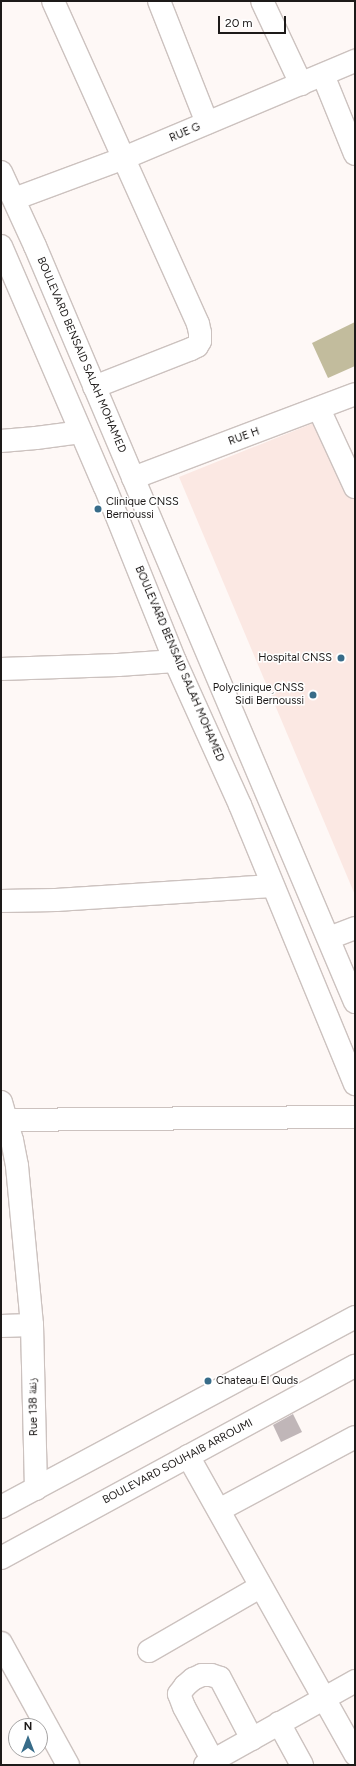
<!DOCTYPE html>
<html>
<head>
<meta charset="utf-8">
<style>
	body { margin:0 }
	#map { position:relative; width:356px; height:1766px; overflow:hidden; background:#fef8f6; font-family:Figtree,"Noto Naskh Arabic",sans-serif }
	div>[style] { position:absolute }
	.built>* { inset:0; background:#fbe8e3 }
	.forest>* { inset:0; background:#c2bc9d }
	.building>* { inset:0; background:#c0b6b8 }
	.roads { filter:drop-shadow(1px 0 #ccc2bf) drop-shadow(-1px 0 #ccc2bf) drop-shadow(0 1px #ccc2bf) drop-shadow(0 -1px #ccc2bf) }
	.minor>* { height:22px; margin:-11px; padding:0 11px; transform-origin:11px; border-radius:11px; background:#fff }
	.dots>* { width:11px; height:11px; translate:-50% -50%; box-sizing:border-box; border:2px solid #fff; border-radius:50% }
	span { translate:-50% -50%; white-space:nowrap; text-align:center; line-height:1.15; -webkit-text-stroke:3px #fff; paint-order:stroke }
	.street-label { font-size:11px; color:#1d1a19 }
	.poi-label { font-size:11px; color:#1d1a19 }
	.left { translate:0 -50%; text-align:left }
	.right { translate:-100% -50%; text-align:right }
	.frame { position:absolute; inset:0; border:2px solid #1d1a19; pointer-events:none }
	.north { position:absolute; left:8px; top:1718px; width:40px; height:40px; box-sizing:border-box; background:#fff; border:1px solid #a5a3a3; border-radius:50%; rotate:0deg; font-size:11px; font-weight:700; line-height:16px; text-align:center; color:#1d1a19 }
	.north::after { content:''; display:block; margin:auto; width:14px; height:18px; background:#386c89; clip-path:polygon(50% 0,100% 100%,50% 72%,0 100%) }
	.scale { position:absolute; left:218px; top:16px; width:68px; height:18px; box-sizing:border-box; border:2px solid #1d1a19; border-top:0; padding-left:5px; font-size:12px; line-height:14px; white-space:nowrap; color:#1d1a19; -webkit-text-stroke:3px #fff; paint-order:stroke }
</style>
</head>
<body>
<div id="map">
	<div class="built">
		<div style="clip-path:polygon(321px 420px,355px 496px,355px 895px,179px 477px)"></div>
	</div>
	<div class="forest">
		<div style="clip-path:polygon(355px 322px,355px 366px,328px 378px,312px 343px)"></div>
	</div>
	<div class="building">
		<div style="clip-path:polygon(293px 1414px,302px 1432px,281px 1442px,273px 1425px)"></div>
	</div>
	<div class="roads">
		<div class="minor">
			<div style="left:53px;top:1px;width:354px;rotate:65.8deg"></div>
			<div style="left:198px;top:324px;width:9px;rotate:77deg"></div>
			<div style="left:200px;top:333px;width:8px;rotate:90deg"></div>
			<div style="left:200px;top:341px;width:6px;rotate:121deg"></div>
			<div style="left:197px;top:346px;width:7px;rotate:153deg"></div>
			<div style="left:191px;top:349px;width:104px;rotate:158.6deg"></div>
			<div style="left:159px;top:1px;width:131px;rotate:68.5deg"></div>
			<div style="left:262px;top:1px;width:92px;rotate:64.8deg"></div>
			<div style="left:323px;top:75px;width:85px;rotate:67.9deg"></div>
			<div style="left:1px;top:172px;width:81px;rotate:65.3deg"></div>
			<div style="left:35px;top:246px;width:821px;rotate:67.06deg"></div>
			<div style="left:14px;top:199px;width:117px;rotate:-20.4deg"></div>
			<div style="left:124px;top:158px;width:251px;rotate:-22.8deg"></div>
			<div style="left:1px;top:246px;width:262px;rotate:66.7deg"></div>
			<div style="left:105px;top:487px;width:188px;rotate:68.1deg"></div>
			<div style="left:175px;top:661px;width:158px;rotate:65.7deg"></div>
			<div style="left:240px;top:805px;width:302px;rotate:67.6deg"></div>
			<div style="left:319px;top:409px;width:86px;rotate:65.2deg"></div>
			<div style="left:1px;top:441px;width:35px;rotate:-5deg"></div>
			<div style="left:36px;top:438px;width:45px;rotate:-7.6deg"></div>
			<div style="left:133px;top:478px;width:237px;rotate:-20.7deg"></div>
			<div style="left:1px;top:669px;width:117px;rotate:-2deg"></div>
			<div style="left:118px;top:665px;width:57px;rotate:-4deg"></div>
			<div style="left:1px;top:901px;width:55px;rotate:-1deg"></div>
			<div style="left:56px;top:900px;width:217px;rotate:-3.7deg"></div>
			<div style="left:329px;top:938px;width:28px;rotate:-21deg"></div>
			<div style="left:1px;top:1102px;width:40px;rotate:74deg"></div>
			<div style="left:12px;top:1140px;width:26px;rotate:79deg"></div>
			<div style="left:17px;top:1166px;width:160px;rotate:84.6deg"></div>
			<div style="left:32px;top:1325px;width:164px;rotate:88.6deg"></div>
			<div style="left:1px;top:1120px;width:354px;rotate:-0.5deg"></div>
			<div style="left:1px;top:1326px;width:31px;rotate:-2deg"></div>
			<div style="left:188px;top:1456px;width:342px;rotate:60.7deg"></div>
			<div style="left:1px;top:1507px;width:402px;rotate:-28.2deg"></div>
			<div style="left:219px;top:1510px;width:154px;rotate:-28.2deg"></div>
			<div style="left:1px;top:1558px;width:403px;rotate:-28.5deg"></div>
			<div style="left:1px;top:1643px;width:139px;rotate:61.2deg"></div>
			<div style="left:149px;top:1651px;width:128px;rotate:-30deg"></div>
			<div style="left:279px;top:1723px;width:48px;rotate:61.3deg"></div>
			<div style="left:213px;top:1761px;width:61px;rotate:-118.2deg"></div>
			<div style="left:184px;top:1707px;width:14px;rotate:-111deg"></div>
			<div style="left:179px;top:1694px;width:10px;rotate:-53deg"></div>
			<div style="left:185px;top:1686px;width:11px;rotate:-41deg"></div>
			<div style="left:193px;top:1679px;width:10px;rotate:-24deg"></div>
			<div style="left:202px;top:1675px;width:9px"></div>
			<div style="left:211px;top:1675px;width:9px;rotate:18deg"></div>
			<div style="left:220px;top:1678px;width:69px;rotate:62.3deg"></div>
			<div style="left:205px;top:1765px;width:172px;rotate:-29.2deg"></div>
		</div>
	</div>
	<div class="dots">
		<div style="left:98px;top:509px;background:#386c89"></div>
		<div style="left:341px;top:658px;background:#386c89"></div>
		<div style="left:313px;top:695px;background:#386c89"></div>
		<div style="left:208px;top:1381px;background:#386c89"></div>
	</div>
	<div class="street-label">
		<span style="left:185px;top:133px;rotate:-23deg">RUE G</span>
		<span style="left:81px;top:355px;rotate:67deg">BOULEVARD BENSAID SALAH MOHAMED</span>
		<span style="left:244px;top:437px;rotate:-20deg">RUE H</span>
		<span style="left:179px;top:664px;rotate:67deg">BOULEVARD BENSAID SALAH MOHAMED</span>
		<span style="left:34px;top:1407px;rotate:-91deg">Rue 138 زنقة</span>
		<span style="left:178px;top:1462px;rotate:-28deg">BOULEVARD SOUHAIB ARROUMI</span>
	</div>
	<div class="poi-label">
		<span class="left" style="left:106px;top:509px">Clinique CNSS<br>Bernoussi</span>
		<span class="right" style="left:332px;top:658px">Hospital CNSS</span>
		<span class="right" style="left:304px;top:695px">Polyclinique ِCNSS<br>Sidi Bernoussi</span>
		<span class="left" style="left:216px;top:1381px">Chateau El Quds</span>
	</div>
	<div class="frame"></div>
	<div class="north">N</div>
	<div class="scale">20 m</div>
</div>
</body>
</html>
